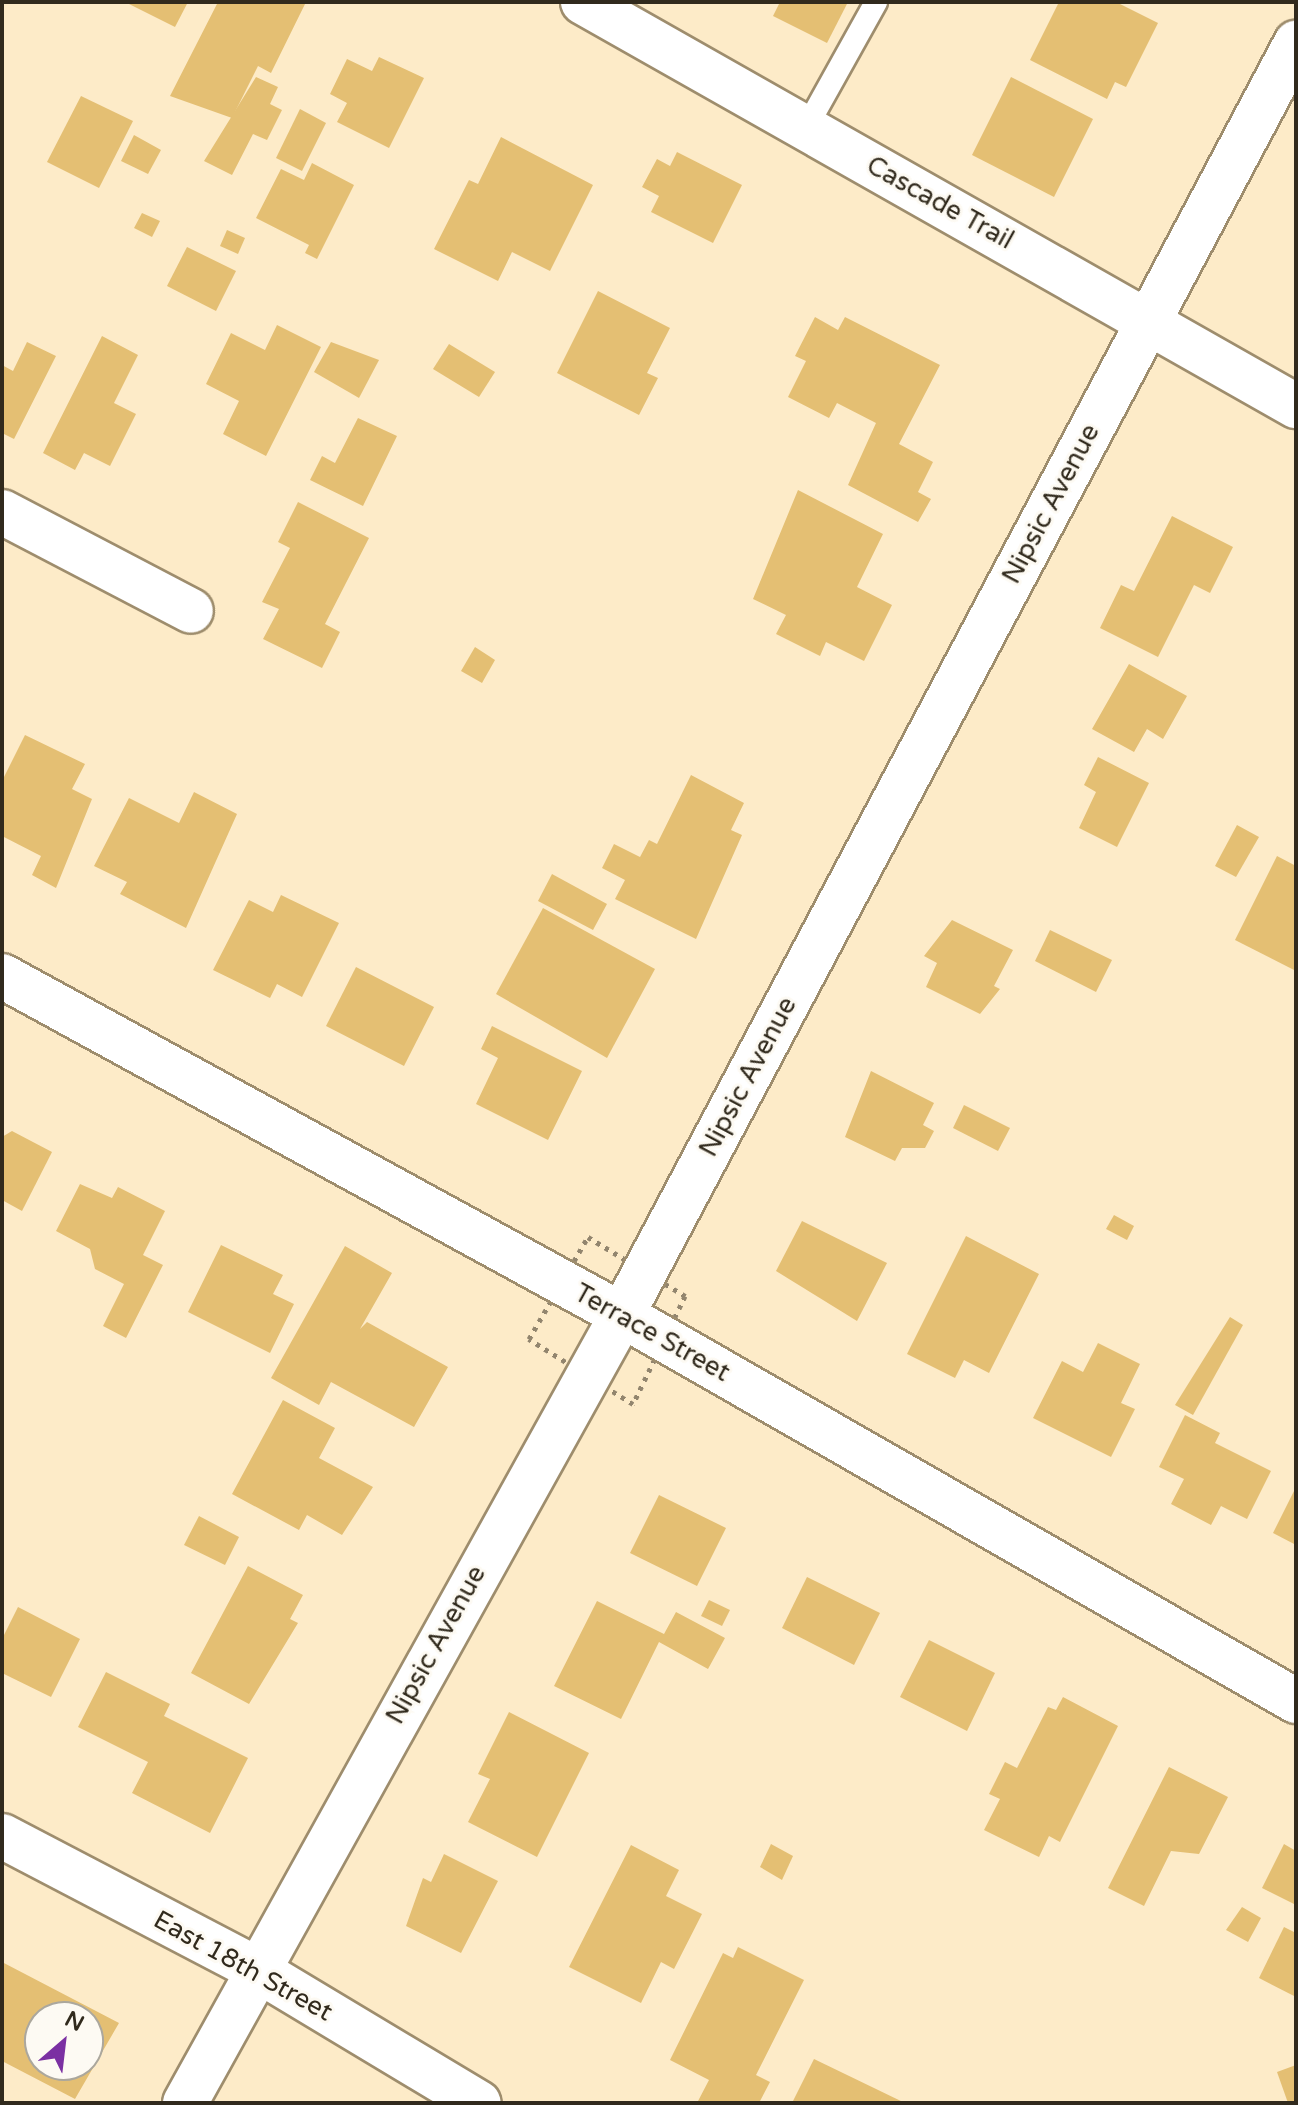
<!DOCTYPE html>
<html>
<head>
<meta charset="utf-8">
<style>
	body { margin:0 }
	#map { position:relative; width:1298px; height:2105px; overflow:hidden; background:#fdebc8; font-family:"Varela Round",sans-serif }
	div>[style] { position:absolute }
	.building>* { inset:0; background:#e4bf73 }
	.path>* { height:5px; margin-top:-2.5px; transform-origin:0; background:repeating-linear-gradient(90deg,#92856e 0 4px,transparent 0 10px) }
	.roads { filter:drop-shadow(2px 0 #9e8d6d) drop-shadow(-2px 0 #9e8d6d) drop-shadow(0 2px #9e8d6d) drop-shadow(0 -2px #9e8d6d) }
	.service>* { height:22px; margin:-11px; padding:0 11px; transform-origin:11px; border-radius:11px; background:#fff }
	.minor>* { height:44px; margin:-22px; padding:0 22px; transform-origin:22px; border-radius:22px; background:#fff }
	span { translate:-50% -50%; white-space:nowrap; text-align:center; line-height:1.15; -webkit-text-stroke:6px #fdfaf3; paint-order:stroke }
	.street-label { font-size:26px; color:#312a1d }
	.frame { position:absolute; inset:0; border:4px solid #312a1d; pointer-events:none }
	.north { position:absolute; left:24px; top:2001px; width:80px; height:80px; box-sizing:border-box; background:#fdfaf3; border:2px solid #aba79d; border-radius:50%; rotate:28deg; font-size:22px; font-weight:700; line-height:32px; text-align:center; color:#312a1d }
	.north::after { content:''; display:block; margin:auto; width:28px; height:36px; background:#7b30a2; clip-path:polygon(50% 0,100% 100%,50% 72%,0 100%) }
</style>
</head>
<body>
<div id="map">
	<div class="building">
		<div style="clip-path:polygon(125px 2px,188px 2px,175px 27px)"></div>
		<div style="clip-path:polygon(218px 2px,306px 2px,271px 73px,258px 66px,232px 118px,170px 96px)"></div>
		<div style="clip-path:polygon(780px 2px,848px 2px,827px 43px,773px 16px)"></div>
		<div style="clip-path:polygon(1059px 2px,1116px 2px,1158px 23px,1126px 87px,1115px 82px,1107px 99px,1030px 60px)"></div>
		<div style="clip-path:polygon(379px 57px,424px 78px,389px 148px,337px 122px,347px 103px,330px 94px,347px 59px,372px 71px)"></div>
		<div style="clip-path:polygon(256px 77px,278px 87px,270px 104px,282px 110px,267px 140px,253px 134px,232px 175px,204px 161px)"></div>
		<div style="clip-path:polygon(1011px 77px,1093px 119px,1054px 197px,972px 155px)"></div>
		<div style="clip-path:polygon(81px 96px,133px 121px,99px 188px,47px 162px)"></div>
		<div style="clip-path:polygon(300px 109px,326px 123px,302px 171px,276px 158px)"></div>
		<div style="clip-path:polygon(134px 135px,161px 150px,148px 174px,121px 161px)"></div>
		<div style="clip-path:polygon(501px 137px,593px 185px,550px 271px,512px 252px,498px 281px,434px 249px,469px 180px,478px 184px)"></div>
		<div style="clip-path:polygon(677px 152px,742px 185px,713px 243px,651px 212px,659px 196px,642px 187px,657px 159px,670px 166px)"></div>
		<div style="clip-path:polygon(312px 163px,354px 185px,317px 259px,305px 253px,309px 245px,256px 218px,281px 169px,304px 180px)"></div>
		<div style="clip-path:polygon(142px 213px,160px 221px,152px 237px,134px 228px)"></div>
		<div style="clip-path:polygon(227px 230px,245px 238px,238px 254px,220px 246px)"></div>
		<div style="clip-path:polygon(187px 247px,236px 271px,216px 311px,167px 286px)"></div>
		<div style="clip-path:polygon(598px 291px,670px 328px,647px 373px,658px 378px,639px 415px,557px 373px)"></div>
		<div style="clip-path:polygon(815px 317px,838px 330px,845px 317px,940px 365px,899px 444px,933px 462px,918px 492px,931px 499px,918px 522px,848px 485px,876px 423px,837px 403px,829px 418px,788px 397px,806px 361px,795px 356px)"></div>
		<div style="clip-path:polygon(277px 325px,321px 347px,266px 456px,223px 434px,239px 401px,206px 384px,231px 333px,265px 350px)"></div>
		<div style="clip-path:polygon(102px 336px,138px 355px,114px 403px,136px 414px,110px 466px,84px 453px,75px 470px,43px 453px)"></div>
		<div style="clip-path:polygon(27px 342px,56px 356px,14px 439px,2px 433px,2px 365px,13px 371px)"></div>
		<div style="clip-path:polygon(331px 342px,379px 360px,359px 398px,314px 372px)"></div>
		<div style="clip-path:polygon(449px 344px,495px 372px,479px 397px,433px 369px)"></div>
		<div style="clip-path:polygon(358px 418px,397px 436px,363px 506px,310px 480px,322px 456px,335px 463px)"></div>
		<div style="clip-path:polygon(798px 490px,883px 534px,857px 587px,892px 605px,864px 661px,826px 642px,820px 656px,776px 634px,786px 615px,753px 599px)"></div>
		<div style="clip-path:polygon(298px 502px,369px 538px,325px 624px,340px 632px,322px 668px,263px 639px,279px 609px,262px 602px,290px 548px,278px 542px)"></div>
		<div style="clip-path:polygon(1172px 516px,1233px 547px,1210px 593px,1194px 585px,1158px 657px,1100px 628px,1121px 585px,1134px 591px)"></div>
		<div style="clip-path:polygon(475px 647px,495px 660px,482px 683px,461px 671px)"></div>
		<div style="clip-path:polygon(1129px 664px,1187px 696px,1163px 739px,1147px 729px,1134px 752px,1092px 729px)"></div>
		<div style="clip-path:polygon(25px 735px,85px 764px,72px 789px,92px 799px,56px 888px,32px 875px,41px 856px,2px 836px,2px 781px)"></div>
		<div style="clip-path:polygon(1098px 757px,1149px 783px,1117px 847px,1079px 828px,1096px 792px,1084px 785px)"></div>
		<div style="clip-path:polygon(691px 775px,744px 803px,731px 830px,742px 835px,696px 939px,615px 899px,625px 880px,602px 868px,614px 844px,640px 857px,649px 840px,657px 844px)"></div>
		<div style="clip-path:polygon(194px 792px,237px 814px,186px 928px,120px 894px,127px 882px,94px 866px,129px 798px,179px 823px)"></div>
		<div style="clip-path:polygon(1237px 825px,1259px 837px,1236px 877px,1215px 866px)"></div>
		<div style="clip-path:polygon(1277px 856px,1296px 866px,1296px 971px,1235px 940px)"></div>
		<div style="clip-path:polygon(552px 874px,607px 904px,593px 930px,538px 901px)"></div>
		<div style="clip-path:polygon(281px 895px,339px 923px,302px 997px,277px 984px,270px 998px,213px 970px,249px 900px,273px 912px)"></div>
		<div style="clip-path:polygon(543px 908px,655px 969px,607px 1058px,496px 994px)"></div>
		<div style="clip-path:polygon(952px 920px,1013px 950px,994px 986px,1000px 989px,980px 1014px,926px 987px,937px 963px,924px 956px)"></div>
		<div style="clip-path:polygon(1050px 930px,1112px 960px,1096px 992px,1035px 961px)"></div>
		<div style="clip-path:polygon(356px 967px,434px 1007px,404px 1066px,326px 1026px)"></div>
		<div style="clip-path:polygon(492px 1026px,582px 1071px,548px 1140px,476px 1104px,498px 1058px,481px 1049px)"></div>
		<div style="clip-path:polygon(871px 1071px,934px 1103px,923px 1125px,934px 1131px,925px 1148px,902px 1148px,895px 1161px,845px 1137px)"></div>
		<div style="clip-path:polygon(964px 1105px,1010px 1128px,998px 1151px,953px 1128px)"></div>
		<div style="clip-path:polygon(12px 1131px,52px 1152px,22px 1211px,2px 1200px,2px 1137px)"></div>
		<div style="clip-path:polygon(80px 1184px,112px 1198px,118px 1187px,165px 1211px,143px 1255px,163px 1265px,126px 1338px,103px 1326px,124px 1284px,95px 1269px,90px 1249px,56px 1231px)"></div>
		<div style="clip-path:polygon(1114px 1215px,1134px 1226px,1127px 1240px,1106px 1229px)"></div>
		<div style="clip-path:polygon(802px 1221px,887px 1263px,857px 1321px,776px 1271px)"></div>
		<div style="clip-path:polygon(966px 1236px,1039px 1274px,989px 1373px,964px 1360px,955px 1378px,907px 1354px)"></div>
		<div style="clip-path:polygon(221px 1245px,283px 1275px,273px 1294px,294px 1304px,270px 1353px,188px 1312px)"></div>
		<div style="clip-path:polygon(345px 1246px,392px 1273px,360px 1329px,367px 1322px,448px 1367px,414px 1427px,331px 1382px,319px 1405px,271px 1378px)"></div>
		<div style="clip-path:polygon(1230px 1317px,1243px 1325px,1193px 1415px,1175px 1405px)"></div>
		<div style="clip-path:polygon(1098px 1343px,1140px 1364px,1121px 1403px,1135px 1409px,1111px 1457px,1033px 1418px,1062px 1361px,1083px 1372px)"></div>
		<div style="clip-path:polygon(283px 1400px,335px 1428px,319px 1458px,373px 1487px,342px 1535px,307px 1515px,299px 1530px,232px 1494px)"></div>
		<div style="clip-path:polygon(1185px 1415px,1220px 1433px,1215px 1443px,1271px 1471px,1247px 1519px,1221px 1506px,1211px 1525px,1171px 1504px,1184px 1479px,1159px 1467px)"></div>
		<div style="clip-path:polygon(1296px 1487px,1296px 1545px,1273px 1533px)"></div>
		<div style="clip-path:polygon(659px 1495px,726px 1528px,697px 1586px,630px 1553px)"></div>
		<div style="clip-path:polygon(199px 1516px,239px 1537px,225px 1565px,184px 1545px)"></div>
		<div style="clip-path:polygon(248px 1566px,303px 1595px,290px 1619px,298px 1623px,249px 1704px,191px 1673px)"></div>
		<div style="clip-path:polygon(807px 1577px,880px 1613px,854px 1665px,782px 1628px)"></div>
		<div style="clip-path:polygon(709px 1600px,730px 1610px,722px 1626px,701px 1616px)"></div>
		<div style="clip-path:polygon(597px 1601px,664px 1634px,676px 1612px,725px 1638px,708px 1669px,659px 1642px,621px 1719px,554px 1686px)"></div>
		<div style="clip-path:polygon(18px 1607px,80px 1639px,51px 1697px,2px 1673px,2px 1639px)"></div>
		<div style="clip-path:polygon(929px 1640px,995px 1673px,967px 1731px,900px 1697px)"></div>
		<div style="clip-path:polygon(106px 1672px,170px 1704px,164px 1716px,248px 1758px,210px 1833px,132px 1793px,148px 1762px,78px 1727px)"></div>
		<div style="clip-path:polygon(1063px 1697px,1118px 1726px,1060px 1842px,1049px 1836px,1039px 1857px,984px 1830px,1000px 1799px,989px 1794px,1005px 1762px,1017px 1768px,1048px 1707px,1056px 1710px)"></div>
		<div style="clip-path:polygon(509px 1712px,589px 1753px,537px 1857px,468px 1822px,490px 1779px,478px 1774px)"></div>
		<div style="clip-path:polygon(1169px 1767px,1228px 1797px,1199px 1854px,1171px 1851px,1144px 1906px,1108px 1888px)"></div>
		<div style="clip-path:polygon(771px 1844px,793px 1856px,782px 1880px,760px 1867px)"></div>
		<div style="clip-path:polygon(1284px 1844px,1296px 1851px,1296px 1905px,1262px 1888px)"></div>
		<div style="clip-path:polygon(631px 1845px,679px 1870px,666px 1896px,702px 1914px,674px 1969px,661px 1962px,641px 2003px,569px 1967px)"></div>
		<div style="clip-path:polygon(444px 1854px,498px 1881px,461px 1953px,406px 1926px,423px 1878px,431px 1882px)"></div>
		<div style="clip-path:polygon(1242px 1907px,1261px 1918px,1248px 1942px,1226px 1930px)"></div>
		<div style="clip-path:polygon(1284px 1927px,1296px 1933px,1296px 1997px,1259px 1978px)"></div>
		<div style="clip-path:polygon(738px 1947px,804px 1980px,756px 2075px,770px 2082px,759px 2103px,697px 2103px,709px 2080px,670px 2060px,723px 1953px,733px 1958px)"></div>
		<div style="clip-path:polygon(evenodd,2px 1962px,119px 2023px,75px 2099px,2px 2061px,2px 1962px,40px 2017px,88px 2017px,88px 2065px,40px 2065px,40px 2017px)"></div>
		<div style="clip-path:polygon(814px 2059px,905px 2103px,792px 2103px)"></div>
		<div style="clip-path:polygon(1296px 2065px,1296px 2103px,1288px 2103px,1277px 2072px)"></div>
	</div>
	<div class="path">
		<div style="left:588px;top:1237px;width:114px;rotate:31.3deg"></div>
		<div style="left:685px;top:1296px;width:120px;rotate:115.7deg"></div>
		<div style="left:633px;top:1404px;width:123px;rotate:-148deg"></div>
		<div style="left:529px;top:1339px;width:118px;rotate:-60deg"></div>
	</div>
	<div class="roads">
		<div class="service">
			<div style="left:806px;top:128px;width:144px;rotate:-60.9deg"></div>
		</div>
		<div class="minor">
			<div style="left:583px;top:2px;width:820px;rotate:29.54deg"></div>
			<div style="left:2px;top:512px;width:213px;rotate:27.6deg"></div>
			<div style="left:2px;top:976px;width:707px;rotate:28.67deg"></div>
			<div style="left:622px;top:1315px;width:777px;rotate:29.8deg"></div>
			<div style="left:2px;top:1836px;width:284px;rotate:27.6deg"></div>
			<div style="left:254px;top:1968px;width:262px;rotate:31deg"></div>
			<div style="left:185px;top:2103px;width:901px;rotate:-60.99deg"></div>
			<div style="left:622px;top:1315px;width:1440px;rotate:-62.08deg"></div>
		</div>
	</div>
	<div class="street-label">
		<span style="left:940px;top:203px;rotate:29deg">Cascade Trail</span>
		<span style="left:1051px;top:504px;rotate:-62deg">Nipsic Avenue</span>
		<span style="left:748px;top:1077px;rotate:-62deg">Nipsic Avenue</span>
		<span style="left:652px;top:1333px;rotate:29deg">Terrace Street</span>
		<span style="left:436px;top:1645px;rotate:-61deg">Nipsic Avenue</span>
		<span style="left:243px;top:1966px;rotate:29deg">East 18th Street</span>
	</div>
	<div class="frame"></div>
	<div class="north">N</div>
</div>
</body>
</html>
